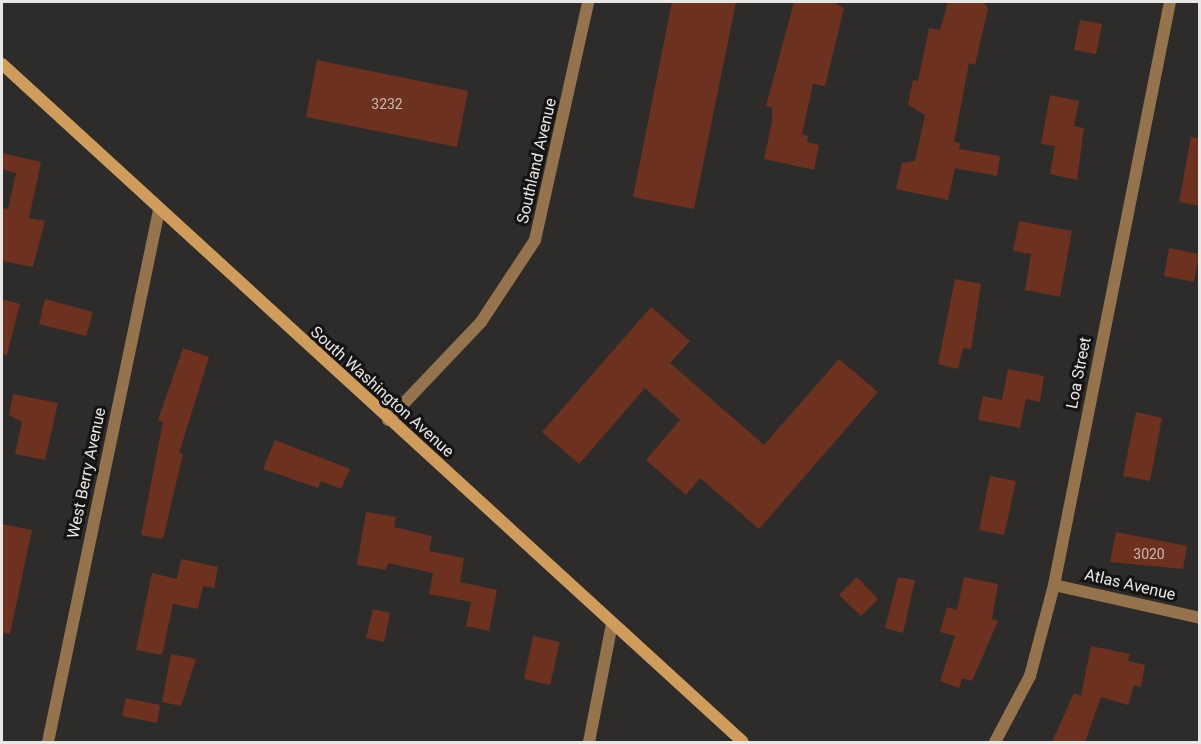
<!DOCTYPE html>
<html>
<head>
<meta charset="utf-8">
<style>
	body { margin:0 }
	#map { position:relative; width:1201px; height:744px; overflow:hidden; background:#2e2c2a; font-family:Roboto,sans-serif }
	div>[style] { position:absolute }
	.building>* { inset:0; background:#6d311f }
	.street>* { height:12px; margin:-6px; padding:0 6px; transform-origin:6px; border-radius:6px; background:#95744d }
	.secondary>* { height:12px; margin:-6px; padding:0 6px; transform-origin:6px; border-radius:6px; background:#d09c5c }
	span { translate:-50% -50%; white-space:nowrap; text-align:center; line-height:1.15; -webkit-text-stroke:6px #151413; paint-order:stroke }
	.number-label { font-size:14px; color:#cabab4 }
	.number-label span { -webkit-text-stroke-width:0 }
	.street-label { font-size:16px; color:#e9e7e6 }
	.frame { position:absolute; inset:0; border:3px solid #e9e7e6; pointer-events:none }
</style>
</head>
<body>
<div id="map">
	<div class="building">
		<div style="clip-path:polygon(672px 2px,736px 2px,694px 209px,633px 197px)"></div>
		<div style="clip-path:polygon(794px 2px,833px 2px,844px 8px,825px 86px,813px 84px,802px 134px,808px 136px,807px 142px,819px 145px,814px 170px,764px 159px,772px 122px,772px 108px,766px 106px)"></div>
		<div style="clip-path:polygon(948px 2px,983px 2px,988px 8px,975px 65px,969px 63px,954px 142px,960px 143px,959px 149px,1000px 156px,997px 176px,955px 168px,948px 200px,896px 189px,902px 163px,915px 161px,925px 115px,908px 105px,913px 80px,918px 81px,929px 28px,940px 30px)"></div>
		<div style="clip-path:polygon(1080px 20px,1102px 24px,1096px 54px,1074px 50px)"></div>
		<div style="clip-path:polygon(317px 60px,468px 91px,457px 147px,306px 117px)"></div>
		<div style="clip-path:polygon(1050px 95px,1079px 101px,1074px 126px,1084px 128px,1077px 180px,1050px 174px,1055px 146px,1041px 144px)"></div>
		<div style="clip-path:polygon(1191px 137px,1200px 138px,1200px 206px,1179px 202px)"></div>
		<div style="clip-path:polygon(2px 153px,41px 162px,29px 218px,45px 221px,33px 267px,2px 261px,2px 208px,8px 209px,16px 173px,2px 169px)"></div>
		<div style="clip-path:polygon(1019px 221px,1072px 231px,1060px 297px,1025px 290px,1031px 254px,1013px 251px)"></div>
		<div style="clip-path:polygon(1169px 248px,1199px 254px,1194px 282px,1164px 276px)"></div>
		<div style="clip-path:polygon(955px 279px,981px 284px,971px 349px,963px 348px,958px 369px,938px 364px)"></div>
		<div style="clip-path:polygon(2px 299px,20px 304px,7px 355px,2px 354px)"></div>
		<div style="clip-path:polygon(45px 299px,93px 312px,86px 336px,39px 324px)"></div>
		<div style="clip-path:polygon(651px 307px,690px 341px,670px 363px,764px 445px,839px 359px,878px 392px,759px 529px,700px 478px,686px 495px,646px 460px,680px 420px,645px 388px,579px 464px,542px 432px)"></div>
		<div style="clip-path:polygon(183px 348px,209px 357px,179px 453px,183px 454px,163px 539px,141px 535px,163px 422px,158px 420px)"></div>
		<div style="clip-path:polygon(1008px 369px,1044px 376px,1040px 402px,1026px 399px,1020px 428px,978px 420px,983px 396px,1002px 400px)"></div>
		<div style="clip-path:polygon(13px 394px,58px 403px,45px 460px,15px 454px,22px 422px,9px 415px)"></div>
		<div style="clip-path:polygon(1136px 412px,1162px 418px,1150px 481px,1123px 476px)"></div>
		<div style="clip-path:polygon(275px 440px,350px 469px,341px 489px,321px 481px,318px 488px,263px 469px)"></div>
		<div style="clip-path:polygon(990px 476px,1016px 481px,1004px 535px,979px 530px)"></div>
		<div style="clip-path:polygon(366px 512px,396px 517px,394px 527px,432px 536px,429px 551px,464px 558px,460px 582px,497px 590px,489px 631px,466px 626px,471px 602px,429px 594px,433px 573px,388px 563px,386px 570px,357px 565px)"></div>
		<div style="clip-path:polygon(2px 524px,32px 530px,10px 634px,2px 633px)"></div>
		<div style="clip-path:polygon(1116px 532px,1187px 546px,1183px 569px,1110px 562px)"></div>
		<div style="clip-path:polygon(181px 559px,218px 567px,214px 588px,203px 586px,198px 609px,173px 604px,162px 655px,136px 650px,152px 573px,177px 579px)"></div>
		<div style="clip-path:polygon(857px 577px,878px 599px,861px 616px,839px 595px)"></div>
		<div style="clip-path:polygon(898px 577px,915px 580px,903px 633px,885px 628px)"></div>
		<div style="clip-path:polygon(964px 577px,998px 584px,992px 619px,998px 621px,972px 681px,962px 678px,959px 688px,940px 681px,955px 636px,940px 632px,947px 607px,957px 610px)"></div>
		<div style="clip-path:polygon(373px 609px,390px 613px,384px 642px,366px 638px)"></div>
		<div style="clip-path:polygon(533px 636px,560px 642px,550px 685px,524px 679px)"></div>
		<div style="clip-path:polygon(1091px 646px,1130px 654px,1128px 661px,1145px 665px,1141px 687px,1134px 685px,1128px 705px,1101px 697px,1085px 742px,1052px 742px,1074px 693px,1081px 696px)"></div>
		<div style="clip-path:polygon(171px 654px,196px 659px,181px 706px,162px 702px)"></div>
		<div style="clip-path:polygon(126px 698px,160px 705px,157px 723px,122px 716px)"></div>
	</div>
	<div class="street">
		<div style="left:388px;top:420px;width:135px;rotate:-46.5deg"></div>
		<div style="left:481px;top:322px;width:98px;rotate:-56.6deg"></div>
		<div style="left:535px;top:240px;width:244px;rotate:-77.4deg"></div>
		<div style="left:1054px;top:585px;width:150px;rotate:12.7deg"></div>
		<div style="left:48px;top:742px;width:543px;rotate:-78.21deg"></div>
		<div style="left:589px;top:742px;width:120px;rotate:-79deg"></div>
		<div style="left:995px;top:742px;width:75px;rotate:-62.1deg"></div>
		<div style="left:1030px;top:676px;width:94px;rotate:-75.2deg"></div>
		<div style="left:1054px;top:585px;width:594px;rotate:-78.75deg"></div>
	</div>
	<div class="secondary">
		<div style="left:2px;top:64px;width:1004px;rotate:42.46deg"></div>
	</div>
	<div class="number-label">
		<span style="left:387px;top:104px">3232</span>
		<span style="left:1149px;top:554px">3020</span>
	</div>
	<div class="street-label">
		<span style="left:537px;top:161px;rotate:-77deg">Southland Avenue</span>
		<span style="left:1079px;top:373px;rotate:-79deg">Loa Street</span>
		<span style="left:382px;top:392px;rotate:42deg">South Washington Avenue</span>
		<span style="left:87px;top:473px;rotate:-78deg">West Berry Avenue</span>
		<span style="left:1130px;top:585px;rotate:13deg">Atlas Avenue</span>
	</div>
	<div class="frame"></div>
</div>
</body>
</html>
